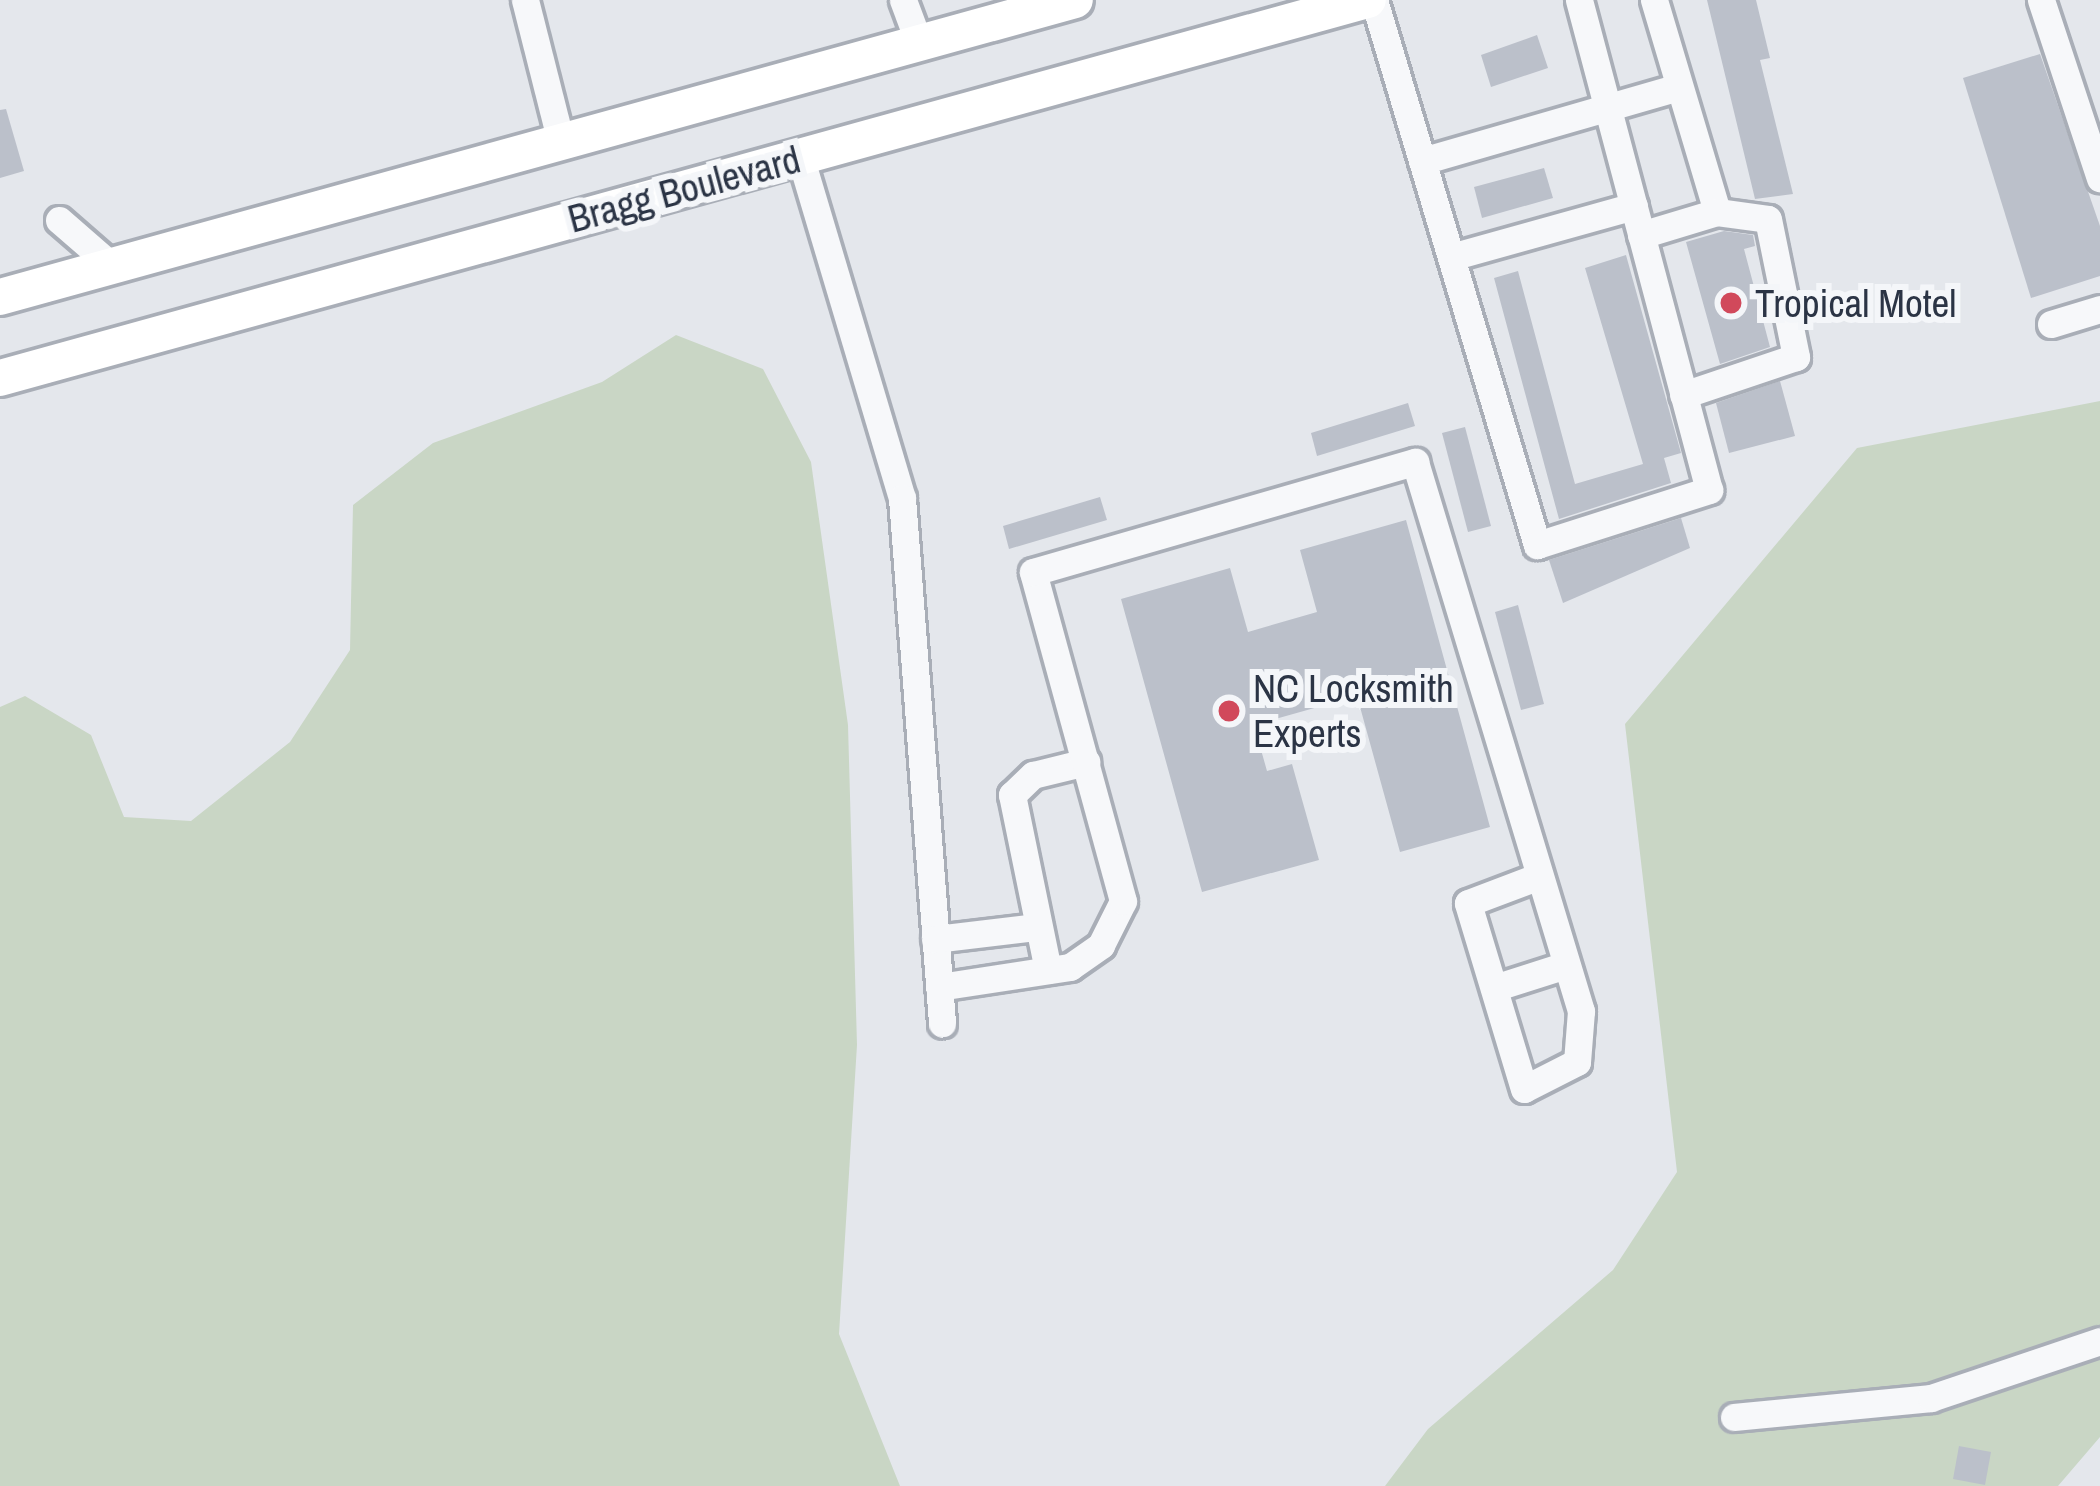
<!DOCTYPE html>
<html>
<head>
<meta charset="utf-8">
<style>
	body { margin:0 }
	#map { position:relative; width:2100px; height:1486px; overflow:hidden; background:#e4e7ec; font-family:"Archivo Narrow",sans-serif }
	div>[style] { position:absolute }
	.green>* { inset:0; background:#c9d6c5 }
	.building>* { inset:0; background:#bbc0ca }
	.roads { filter:drop-shadow(3px 0 #a9aeb7) drop-shadow(-3px 0 #a9aeb7) drop-shadow(0 3px #a9aeb7) drop-shadow(0 -3px #a9aeb7) }
	.minor>* { height:27px; margin:-13.5px; padding:0 13.5px; transform-origin:13.5px; border-radius:13.5px; background:#f7f8fa }
	.major>* { height:36px; margin:-18px; padding:0 18px; transform-origin:18px; border-radius:18px; background:#fff }
	.dots>* { width:33px; height:33px; translate:-50% -50%; box-sizing:border-box; border:6px solid #f4f6f9; border-radius:50% }
	span { translate:-50% -50%; white-space:nowrap; text-align:center; line-height:1.15; -webkit-text-stroke:12px #f4f6f9; paint-order:stroke }
	.street-label { font-size:39px; color:#2b3445 }
	.poi-label { font-size:39px; color:#2b3445 }
	.left { translate:0 -50%; text-align:left }
</style>
</head>
<body>
<div id="map">
	<div class="green">
		<div style="clip-path:polygon(676px 335px,763px 369px,811px 462px,848px 725px,857px 1045px,839px 1334px,900px 1486px,0 1486px,0 707px,25px 696px,91px 735px,124px 817px,191px 821px,290px 742px,350px 650px,353px 505px,433px 443px,602px 382px)"></div>
		<div style="clip-path:polygon(2100px 401px,2100px 1437px,2058px 1486px,1385px 1486px,1428px 1429px,1613px 1270px,1677px 1172px,1625px 724px,1857px 448px)"></div>
	</div>
	<div class="building">
		<div style="clip-path:polygon(1707px 0,1756px 0,1770px 58px,1760px 60px,1793px 194px,1755px 199px)"></div>
		<div style="clip-path:polygon(1537px 35px,1548px 68px,1491px 87px,1481px 55px)"></div>
		<div style="clip-path:polygon(2040px 54px,2100px 226px,2100px 276px,2031px 298px,1963px 78px)"></div>
		<div style="clip-path:polygon(6px 109px,24px 171px,0 178px,0 110px)"></div>
		<div style="clip-path:polygon(1544px 168px,1553px 198px,1482px 218px,1474px 187px)"></div>
		<div style="clip-path:polygon(1724px 231px,1753px 235px,1755px 246px,1744px 249px,1770px 347px,1720px 364px,1686px 242px)"></div>
		<div style="clip-path:polygon(1626px 255px,1681px 453px,1664px 458px,1671px 483px,1559px 519px,1494px 278px,1518px 271px,1575px 484px,1643px 464px,1585px 268px)"></div>
		<div style="clip-path:polygon(1780px 381px,1795px 436px,1729px 453px,1716px 403px)"></div>
		<div style="clip-path:polygon(1408px 403px,1415px 426px,1317px 456px,1311px 433px)"></div>
		<div style="clip-path:polygon(1465px 427px,1491px 526px,1468px 532px,1442px 433px)"></div>
		<div style="clip-path:polygon(1100px 497px,1107px 520px,1009px 549px,1003px 526px)"></div>
		<div style="clip-path:polygon(1681px 518px,1690px 548px,1563px 603px,1549px 560px)"></div>
		<div style="clip-path:polygon(1406px 520px,1490px 827px,1400px 852px,1357px 696px,1254px 725px,1267px 771px,1292px 764px,1319px 860px,1202px 892px,1121px 599px,1230px 568px,1248px 632px,1317px 612px,1300px 550px)"></div>
		<div style="clip-path:polygon(1518px 605px,1544px 704px,1521px 710px,1495px 612px)"></div>
		<div style="clip-path:polygon(1959px 1446px,1991px 1452px,1985px 1485px,1953px 1479px)"></div>
	</div>
	<div class="roads">
		<div class="minor">
			<div style="left:525px;top:0;width:146px;rotate:75.8deg"></div>
			<div style="left:903px;top:0;width:46px;rotate:69.6deg"></div>
			<div style="left:1374px;top:0;width:569px;rotate:73.35deg"></div>
			<div style="left:1537px;top:545px;width:181px;rotate:-17.7deg"></div>
			<div style="left:1709px;top:490px;width:507px;rotate:-104.86deg"></div>
			<div style="left:1654px;top:0;width:221px;rotate:73.4deg"></div>
			<div style="left:1717px;top:212px;width:51px;rotate:7.8deg"></div>
			<div style="left:1768px;top:219px;width:141px;rotate:78.5deg"></div>
			<div style="left:1796px;top:357px;width:119px;rotate:161.4deg"></div>
			<div style="left:2041px;top:0;width:188px;rotate:71.7deg"></div>
			<div style="left:800px;top:156px;width:357px;rotate:73.4deg"></div>
			<div style="left:902px;top:498px;width:527px;rotate:85.64deg"></div>
			<div style="left:1422px;top:161px;width:267px;rotate:-16.1deg"></div>
			<div style="left:59px;top:220px;width:70px;rotate:41deg"></div>
			<div style="left:1641px;top:235px;width:79px;rotate:-16.8deg"></div>
			<div style="left:1451px;top:257px;width:190px;rotate:-15.6deg"></div>
			<div style="left:2051px;top:324px;width:51px;rotate:-17deg"></div>
			<div style="left:935px;top:939px;width:102px;rotate:-6.8deg"></div>
			<div style="left:1048px;top:970px;width:179px;rotate:-101.6deg"></div>
			<div style="left:1012px;top:795px;width:29px;rotate:-44deg"></div>
			<div style="left:1033px;top:775px;width:55px;rotate:-13.8deg"></div>
			<div style="left:939px;top:987px;width:133px;rotate:-8.7deg"></div>
			<div style="left:1070px;top:967px;width:38px;rotate:-35deg"></div>
			<div style="left:1101px;top:945px;width:49px;rotate:-63.4deg"></div>
			<div style="left:1123px;top:901px;width:341px;rotate:-105.3deg"></div>
			<div style="left:1033px;top:572px;width:398px;rotate:-16.1deg"></div>
			<div style="left:1415px;top:462px;width:574px;rotate:73.18deg"></div>
			<div style="left:1581px;top:1011px;width:51px;rotate:94.5deg"></div>
			<div style="left:1577px;top:1062px;width:59px;rotate:153deg"></div>
			<div style="left:1524px;top:1089px;width:194px;rotate:-106.8deg"></div>
			<div style="left:1468px;top:903px;width:76px;rotate:-20.8deg"></div>
			<div style="left:1494px;top:988px;width:76px;rotate:-17.7deg"></div>
			<div style="left:1734px;top:1417px;width:198px;rotate:-5.5deg"></div>
			<div style="left:1931px;top:1398px;width:178px;rotate:-18.6deg"></div>
		</div>
		<div class="major">
			<div style="left:0;top:297px;width:1115px;rotate:-15.44deg"></div>
			<div style="left:0;top:378px;width:1419px;rotate:-15.45deg"></div>
		</div>
	</div>
	<div class="dots">
		<div style="left:1731px;top:303px;background:#d1495b"></div>
		<div style="left:1229px;top:711px;background:#d1495b"></div>
	</div>
	<div class="street-label">
		<span style="left:684px;top:189px;rotate:-15deg">Bragg Boulevard</span>
	</div>
	<div class="poi-label">
		<span class="left" style="left:1755px;top:303px">Tropical Motel</span>
		<span class="left" style="left:1253px;top:711px">NC Locksmith<br>Experts</span>
	</div>
</div>
</body>
</html>
